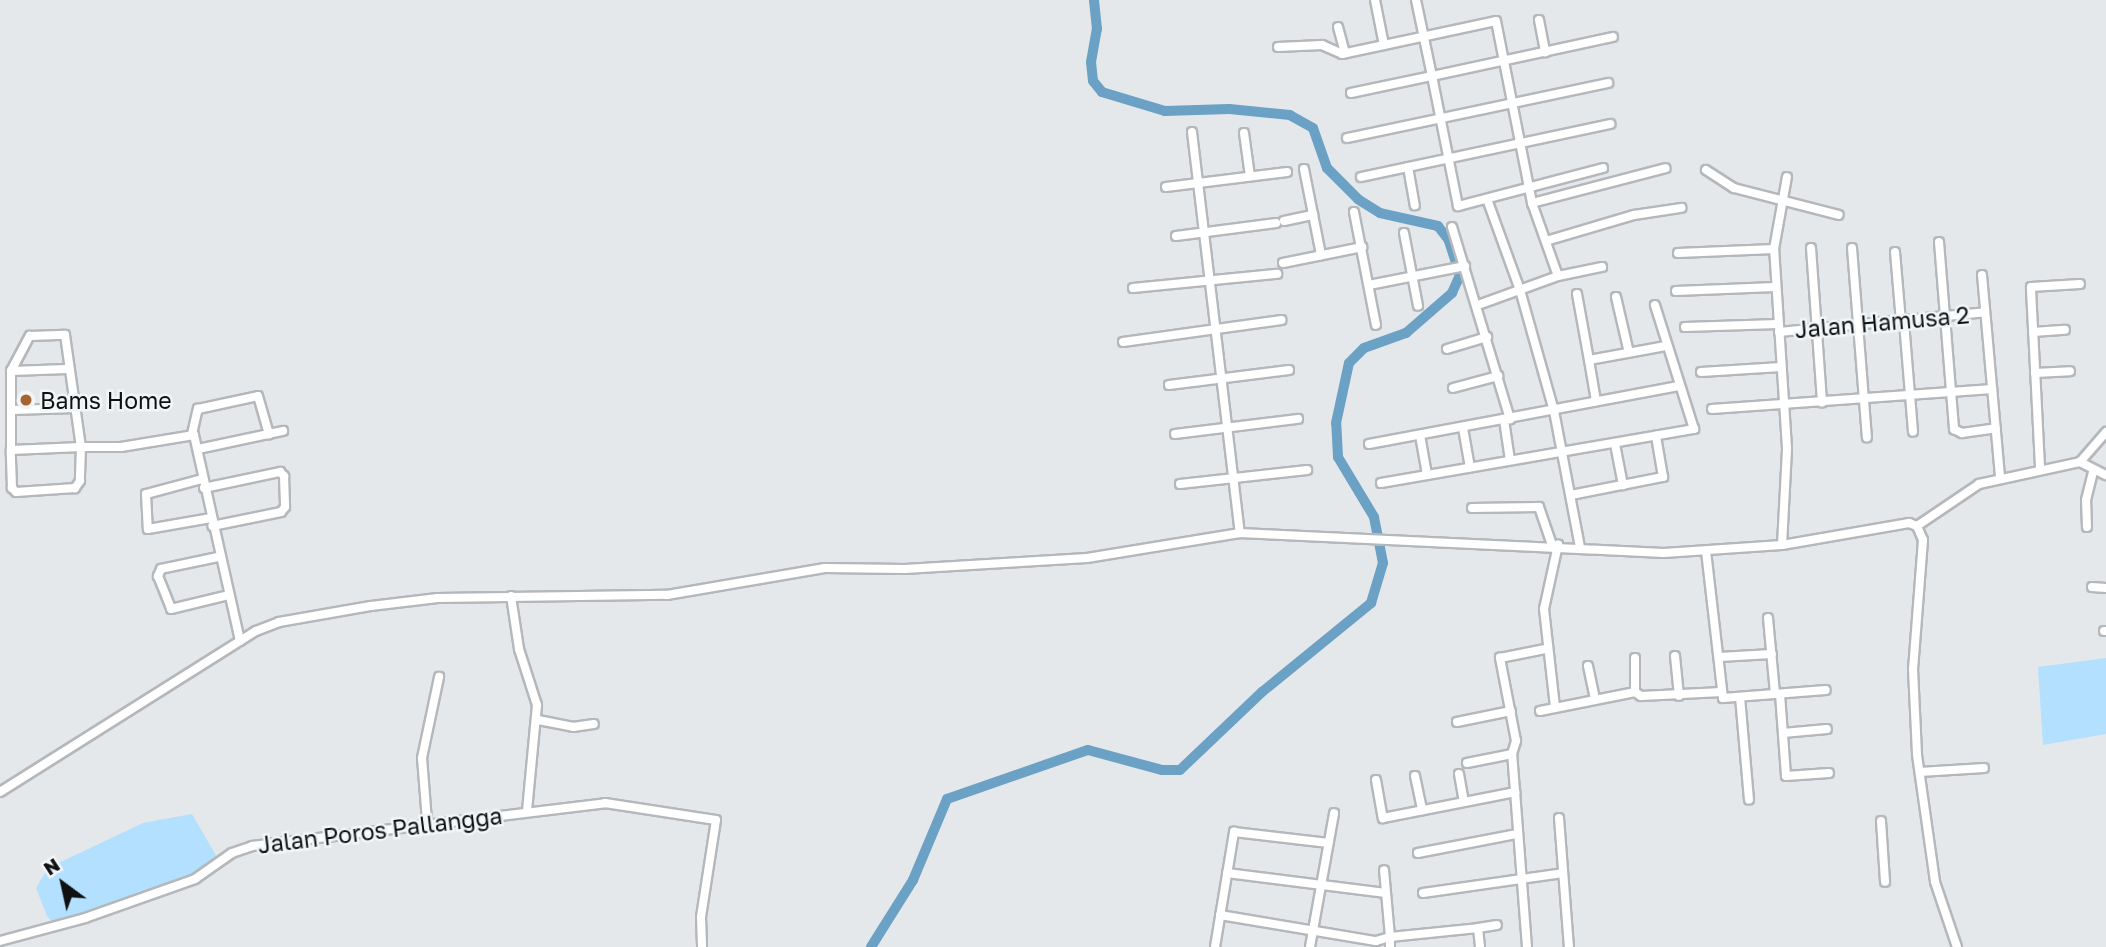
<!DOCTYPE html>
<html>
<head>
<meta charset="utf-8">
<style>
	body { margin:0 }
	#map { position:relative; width:2106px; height:947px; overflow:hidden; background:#e4e8eb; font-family:"Golos Text",sans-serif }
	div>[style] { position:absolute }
	.green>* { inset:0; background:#b3e0fe }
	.canal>* { height:10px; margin:-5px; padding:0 5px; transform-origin:5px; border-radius:5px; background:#6ba1c5 }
	.roads { filter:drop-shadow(2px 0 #b4b8bb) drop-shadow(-2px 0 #b4b8bb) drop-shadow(0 2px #b4b8bb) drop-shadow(0 -2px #b4b8bb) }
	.minor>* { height:8px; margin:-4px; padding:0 4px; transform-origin:4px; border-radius:4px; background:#fff }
	.dots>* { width:19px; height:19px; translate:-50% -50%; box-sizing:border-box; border:4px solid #f1f5f8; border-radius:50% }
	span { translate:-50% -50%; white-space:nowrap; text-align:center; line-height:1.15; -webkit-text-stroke:5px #f1f5f8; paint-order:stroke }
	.street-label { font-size:23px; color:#0e1011 }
	.poi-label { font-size:23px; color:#0e1011 }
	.left { translate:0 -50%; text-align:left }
	.north { position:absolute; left:28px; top:849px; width:70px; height:70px; -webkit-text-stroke:5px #f1f5f8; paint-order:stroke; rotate:327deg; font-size:19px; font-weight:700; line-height:28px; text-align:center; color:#0e1011 }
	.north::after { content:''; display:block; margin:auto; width:24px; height:32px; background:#0e1011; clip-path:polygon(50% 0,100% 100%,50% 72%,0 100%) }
</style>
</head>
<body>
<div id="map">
	<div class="green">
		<div style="clip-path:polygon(2106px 658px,2106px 734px,2043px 745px,2038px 667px)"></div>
		<div style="clip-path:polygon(192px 814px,218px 859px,200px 873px,109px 910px,54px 924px,47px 916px,36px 888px,48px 868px,143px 823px)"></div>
	</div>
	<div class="canal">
		<div style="left:871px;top:947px;width:79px;rotate:-57.9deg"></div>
		<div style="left:913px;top:880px;width:88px;rotate:-67.2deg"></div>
		<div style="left:947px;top:799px;width:149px;rotate:-19.2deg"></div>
		<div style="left:1088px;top:750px;width:77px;rotate:15.1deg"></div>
		<div style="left:1162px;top:770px;width:18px"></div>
		<div style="left:1180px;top:770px;width:113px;rotate:-43.6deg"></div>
		<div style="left:1262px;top:692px;width:141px;rotate:-39.2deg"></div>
		<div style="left:1371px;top:603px;width:42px;rotate:-73.3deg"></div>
		<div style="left:1383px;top:563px;width:47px;rotate:-101.1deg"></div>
		<div style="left:1374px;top:517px;width:70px;rotate:-121deg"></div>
		<div style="left:1338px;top:457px;width:34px;rotate:-93deg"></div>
		<div style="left:1336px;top:423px;width:61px;rotate:-77.8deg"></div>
		<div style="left:1349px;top:363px;width:21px;rotate:-45deg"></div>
		<div style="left:1364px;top:348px;width:45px;rotate:-19.7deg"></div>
		<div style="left:1406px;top:333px;width:61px;rotate:-41deg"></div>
		<div style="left:1452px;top:293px;width:20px;rotate:-66deg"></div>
		<div style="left:1460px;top:275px;width:38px;rotate:-108deg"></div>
		<div style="left:1448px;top:239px;width:16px;rotate:-128deg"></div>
		<div style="left:1438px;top:226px;width:59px;rotate:-167.4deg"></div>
		<div style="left:1380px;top:213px;width:26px;rotate:-148deg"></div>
		<div style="left:1358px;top:199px;width:44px;rotate:-135deg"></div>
		<div style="left:1327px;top:168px;width:42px;rotate:-109.3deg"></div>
		<div style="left:1313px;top:128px;width:26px;rotate:-151deg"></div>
		<div style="left:1290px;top:115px;width:61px;rotate:-174.4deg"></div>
		<div style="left:1229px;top:109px;width:64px;rotate:178.2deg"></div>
		<div style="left:1165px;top:111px;width:66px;rotate:-163.2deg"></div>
		<div style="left:1102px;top:92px;width:14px;rotate:-129deg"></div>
		<div style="left:1093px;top:81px;width:19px;rotate:-96deg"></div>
		<div style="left:1091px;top:62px;width:34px;rotate:-80deg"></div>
		<div style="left:1097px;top:29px;width:29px;rotate:-96deg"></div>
	</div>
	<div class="roads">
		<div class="minor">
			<div style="left:1375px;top:0;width:46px;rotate:78.7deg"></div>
			<div style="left:1539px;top:20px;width:33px;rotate:79deg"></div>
			<div style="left:1338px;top:27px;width:27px;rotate:75deg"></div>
			<div style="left:1278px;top:47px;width:44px;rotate:-2.6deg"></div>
			<div style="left:1322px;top:45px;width:22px;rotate:24deg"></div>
			<div style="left:1342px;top:54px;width:157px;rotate:-12.1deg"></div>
			<div style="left:1496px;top:21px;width:186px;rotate:78.8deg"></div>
			<div style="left:1532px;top:203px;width:77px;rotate:70.4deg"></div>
			<div style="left:1351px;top:93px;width:83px;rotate:-11.9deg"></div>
			<div style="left:1432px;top:76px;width:78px;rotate:-101.9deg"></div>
			<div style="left:1192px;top:132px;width:404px;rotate:83.2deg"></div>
			<div style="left:1244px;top:133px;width:43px;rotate:82.1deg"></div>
			<div style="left:1347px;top:138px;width:267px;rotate:-11.9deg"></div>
			<div style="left:1408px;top:167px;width:39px;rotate:80deg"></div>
			<div style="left:1603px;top:168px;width:150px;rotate:165.3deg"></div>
			<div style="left:1458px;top:206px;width:133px;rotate:-101.3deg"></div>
			<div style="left:1432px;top:76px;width:185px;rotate:-12.2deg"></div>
			<div style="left:1304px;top:169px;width:88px;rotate:78.8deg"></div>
			<div style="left:1706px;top:170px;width:33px;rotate:33deg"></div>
			<div style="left:1734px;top:188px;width:108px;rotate:14.4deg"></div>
			<div style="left:1361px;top:177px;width:255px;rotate:-12deg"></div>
			<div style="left:1166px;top:187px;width:122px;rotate:-7.1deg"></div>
			<div style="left:1487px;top:199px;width:97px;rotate:70.1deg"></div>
			<div style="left:1520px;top:290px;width:126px;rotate:74.3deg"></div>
			<div style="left:1554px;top:411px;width:138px;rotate:79.2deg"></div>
			<div style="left:1532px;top:203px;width:138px;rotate:-14.6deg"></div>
			<div style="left:1354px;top:212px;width:115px;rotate:79deg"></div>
			<div style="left:1284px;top:221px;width:30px;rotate:-12deg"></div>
			<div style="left:1452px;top:227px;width:201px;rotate:73.2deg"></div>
			<div style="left:1404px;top:233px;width:74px;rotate:79.1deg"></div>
			<div style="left:1176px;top:236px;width:101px;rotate:-7.4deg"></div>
			<div style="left:1546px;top:241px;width:92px;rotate:-16.5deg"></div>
			<div style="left:1634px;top:215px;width:48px;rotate:-8.5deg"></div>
			<div style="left:1939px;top:242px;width:188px;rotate:85.4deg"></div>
			<div style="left:1954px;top:429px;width:9px;rotate:27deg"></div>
			<div style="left:1962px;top:433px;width:34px;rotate:-8deg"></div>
			<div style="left:1811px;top:248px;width:155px;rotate:85.9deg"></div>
			<div style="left:1852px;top:248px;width:190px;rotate:85.5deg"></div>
			<div style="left:1895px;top:252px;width:70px;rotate:85.1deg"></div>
			<div style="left:1678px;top:253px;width:96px;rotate:-2.4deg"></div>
			<div style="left:1283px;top:263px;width:81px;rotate:-11.4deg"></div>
			<div style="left:1982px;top:275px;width:203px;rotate:84.9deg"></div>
			<div style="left:1369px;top:285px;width:98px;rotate:-11.2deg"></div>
			<div style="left:1133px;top:288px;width:145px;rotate:-5.6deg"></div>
			<div style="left:1676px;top:291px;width:99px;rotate:-2.3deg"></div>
			<div style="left:1577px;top:294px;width:67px;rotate:79.7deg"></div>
			<div style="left:1589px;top:360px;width:78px;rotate:-10.3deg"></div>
			<div style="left:1616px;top:297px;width:57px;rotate:76.9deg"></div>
			<div style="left:1478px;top:305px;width:85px;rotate:-19.9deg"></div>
			<div style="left:1558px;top:276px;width:45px;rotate:-11.6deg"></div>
			<div style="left:1904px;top:322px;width:110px;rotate:85.3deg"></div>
			<div style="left:1685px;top:327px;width:93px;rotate:-1.8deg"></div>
			<div style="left:1779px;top:332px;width:207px;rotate:-5.5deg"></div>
			<div style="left:2033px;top:332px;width:32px;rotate:-4deg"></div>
			<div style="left:1123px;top:342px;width:160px;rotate:-7.9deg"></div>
			<div style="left:1447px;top:349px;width:42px;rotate:-16.7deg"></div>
			<div style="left:1589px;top:360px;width:42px;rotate:80.3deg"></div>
			<div style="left:67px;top:369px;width:56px;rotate:178deg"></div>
			<div style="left:11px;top:371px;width:40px;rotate:-62deg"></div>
			<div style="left:30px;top:336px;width:35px;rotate:-2deg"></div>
			<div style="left:65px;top:335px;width:113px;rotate:81.9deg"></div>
			<div style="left:81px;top:447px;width:40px"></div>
			<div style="left:121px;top:447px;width:74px;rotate:-9.3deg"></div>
			<div style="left:194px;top:435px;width:211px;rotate:77.4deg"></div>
			<div style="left:1701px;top:372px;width:80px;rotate:-3.6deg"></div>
			<div style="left:2035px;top:373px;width:35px;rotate:-3deg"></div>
			<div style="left:1169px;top:385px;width:121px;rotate:-7.1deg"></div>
			<div style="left:1453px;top:388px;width:47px;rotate:-14.9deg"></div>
			<div style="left:1712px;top:409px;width:281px;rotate:-4.1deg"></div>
			<div style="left:12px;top:410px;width:64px;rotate:-1.8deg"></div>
			<div style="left:1504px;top:420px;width:40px;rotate:81.5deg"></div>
			<div style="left:1463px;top:428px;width:40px;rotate:80deg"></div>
			<div style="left:192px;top:434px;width:26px;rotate:-77deg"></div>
			<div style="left:198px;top:409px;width:61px;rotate:-12.2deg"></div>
			<div style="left:258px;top:396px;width:40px;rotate:74deg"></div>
			<div style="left:1175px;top:434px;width:124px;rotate:-7deg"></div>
			<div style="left:1420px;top:435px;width:40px;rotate:80deg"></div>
			<div style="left:1369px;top:444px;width:315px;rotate:-10.6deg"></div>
			<div style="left:1615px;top:444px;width:42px;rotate:79deg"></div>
			<div style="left:81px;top:447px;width:34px;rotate:92deg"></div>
			<div style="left:80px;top:481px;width:9px;rotate:126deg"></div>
			<div style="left:75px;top:488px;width:59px;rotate:176.1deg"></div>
			<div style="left:16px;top:492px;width:6px;rotate:-135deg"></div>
			<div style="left:12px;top:488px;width:38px;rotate:-92deg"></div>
			<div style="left:11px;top:450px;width:70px;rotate:-2.5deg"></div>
			<div style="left:198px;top:449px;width:87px;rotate:-12deg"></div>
			<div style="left:11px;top:450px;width:79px;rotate:-90deg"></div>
			<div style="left:2080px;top:462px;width:29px;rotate:27deg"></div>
			<div style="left:2040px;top:467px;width:180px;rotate:-92.9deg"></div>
			<div style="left:2031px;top:287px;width:49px;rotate:-3.5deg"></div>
			<div style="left:202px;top:479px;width:58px;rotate:165deg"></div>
			<div style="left:146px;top:494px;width:35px;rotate:87deg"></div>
			<div style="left:148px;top:529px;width:64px;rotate:-9.9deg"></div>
			<div style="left:1381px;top:483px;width:318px;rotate:-9.8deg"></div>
			<div style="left:1694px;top:429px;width:130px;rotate:-107.5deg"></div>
			<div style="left:1180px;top:484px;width:128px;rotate:-6.3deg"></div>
			<div style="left:204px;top:488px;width:78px;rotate:-11.9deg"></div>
			<div style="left:280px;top:472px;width:6px;rotate:45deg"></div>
			<div style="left:284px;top:476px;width:31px;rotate:88deg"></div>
			<div style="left:285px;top:507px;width:6px;rotate:129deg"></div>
			<div style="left:281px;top:512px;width:70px;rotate:168.5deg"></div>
			<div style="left:1571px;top:495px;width:94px;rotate:-11.1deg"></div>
			<div style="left:1663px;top:477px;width:42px;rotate:-99.7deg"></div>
			<div style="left:1472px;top:508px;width:67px;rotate:-0.9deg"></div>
			<div style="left:1539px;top:507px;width:40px;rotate:71.1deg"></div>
			<div style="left:1917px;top:526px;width:75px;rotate:-34.1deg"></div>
			<div style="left:1979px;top:484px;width:103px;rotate:-12.3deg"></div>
			<div style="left:2080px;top:462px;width:40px;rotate:-49deg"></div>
			<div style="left:2087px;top:527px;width:27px;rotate:-92deg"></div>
			<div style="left:2086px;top:500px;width:29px;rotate:-76deg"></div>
			<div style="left:1782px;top:545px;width:97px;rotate:-87deg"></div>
			<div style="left:1787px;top:448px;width:199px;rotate:-93.7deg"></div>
			<div style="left:1774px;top:249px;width:73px;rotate:-79.8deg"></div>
			<div style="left:1706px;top:551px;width:148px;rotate:83.4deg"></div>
			<div style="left:1723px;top:698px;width:103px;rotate:-4.4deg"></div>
			<div style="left:218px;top:557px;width:58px;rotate:168.1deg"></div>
			<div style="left:161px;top:569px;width:8px;rotate:113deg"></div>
			<div style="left:158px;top:576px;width:35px;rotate:68deg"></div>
			<div style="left:171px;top:609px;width:60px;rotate:-13.6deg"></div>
			<div style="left:2092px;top:587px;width:14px;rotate:4deg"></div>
			<div style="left:511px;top:596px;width:54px;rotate:81.4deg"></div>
			<div style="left:519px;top:649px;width:59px;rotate:72.2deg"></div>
			<div style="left:537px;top:705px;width:106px;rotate:95.4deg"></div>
			<div style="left:1768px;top:618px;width:76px;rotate:84.7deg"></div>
			<div style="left:2104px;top:631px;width:2px"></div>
			<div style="left:1675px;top:656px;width:40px;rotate:84.3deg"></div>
			<div style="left:1719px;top:657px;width:53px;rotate:-3.2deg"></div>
			<div style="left:1635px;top:658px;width:34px;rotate:90deg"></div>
			<div style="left:1588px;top:666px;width:34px;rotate:78deg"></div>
			<div style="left:1780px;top:694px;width:82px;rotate:85.8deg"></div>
			<div style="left:1786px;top:776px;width:43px;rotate:-4deg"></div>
			<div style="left:1740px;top:697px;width:103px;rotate:85deg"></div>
			<div style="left:1555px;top:707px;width:99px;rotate:-96.4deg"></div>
			<div style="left:1544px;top:609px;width:66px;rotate:-77.7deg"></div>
			<div style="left:1540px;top:711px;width:97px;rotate:-11.3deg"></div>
			<div style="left:1635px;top:692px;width:7px;rotate:34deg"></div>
			<div style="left:1641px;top:696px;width:81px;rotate:-2.8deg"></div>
			<div style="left:538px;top:720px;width:36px;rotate:11deg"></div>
			<div style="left:573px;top:727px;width:21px;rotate:-8deg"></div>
			<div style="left:1457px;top:722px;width:55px;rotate:-11.5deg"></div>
			<div style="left:1783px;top:733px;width:44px;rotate:-5.2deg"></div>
			<div style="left:1467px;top:763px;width:46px;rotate:-11.3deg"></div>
			<div style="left:1920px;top:772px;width:64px;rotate:-3.6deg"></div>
			<div style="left:1459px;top:774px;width:28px;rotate:80deg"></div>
			<div style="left:1415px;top:776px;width:35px;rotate:78deg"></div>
			<div style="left:1376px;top:780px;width:39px;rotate:80deg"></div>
			<div style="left:1383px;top:818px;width:135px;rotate:-11.1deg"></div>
			<div style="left:0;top:792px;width:302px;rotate:-32.2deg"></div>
			<div style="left:256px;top:631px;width:25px;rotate:-21deg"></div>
			<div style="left:279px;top:622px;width:93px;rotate:-9.9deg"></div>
			<div style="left:371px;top:606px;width:67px;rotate:-6.8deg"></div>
			<div style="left:438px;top:598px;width:229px;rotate:-0.8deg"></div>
			<div style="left:667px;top:595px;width:160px;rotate:-9.7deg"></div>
			<div style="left:825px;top:568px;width:80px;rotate:0.7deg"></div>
			<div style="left:905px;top:569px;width:182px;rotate:-3.5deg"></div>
			<div style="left:1087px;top:558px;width:155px;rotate:-9.3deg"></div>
			<div style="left:1240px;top:533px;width:424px;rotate:2.7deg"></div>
			<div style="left:1664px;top:553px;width:118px;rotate:-3.9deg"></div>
			<div style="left:1782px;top:545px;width:129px;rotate:-9.8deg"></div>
			<div style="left:1909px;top:523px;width:9px;rotate:21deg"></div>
			<div style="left:1917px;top:526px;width:15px;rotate:67deg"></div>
			<div style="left:1923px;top:540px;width:129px;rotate:94.4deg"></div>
			<div style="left:1913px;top:669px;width:86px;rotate:87.3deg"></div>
			<div style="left:1917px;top:755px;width:128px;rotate:81.9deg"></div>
			<div style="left:1935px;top:882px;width:69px;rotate:71.3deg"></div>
			<div style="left:1559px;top:818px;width:129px;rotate:85.6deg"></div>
			<div style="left:427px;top:821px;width:63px;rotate:-94.5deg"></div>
			<div style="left:422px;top:758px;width:83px;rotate:-78.1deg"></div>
			<div style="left:1881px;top:821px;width:61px;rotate:86.2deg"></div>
			<div style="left:1418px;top:853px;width:101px;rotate:-10.9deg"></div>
			<div style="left:1227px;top:873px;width:160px;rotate:7.2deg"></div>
			<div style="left:1423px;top:893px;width:141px;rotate:-8.1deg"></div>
			<div style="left:1220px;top:915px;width:158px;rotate:9.5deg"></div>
			<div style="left:1376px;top:941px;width:15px;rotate:-16deg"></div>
			<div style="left:1390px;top:937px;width:67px;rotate:-95.1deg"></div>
			<div style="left:1478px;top:928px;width:19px;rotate:-9deg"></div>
			<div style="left:0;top:941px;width:88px;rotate:-15.1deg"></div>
			<div style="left:85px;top:918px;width:117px;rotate:-19.5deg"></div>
			<div style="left:195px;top:879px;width:45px;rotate:-35.1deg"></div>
			<div style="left:232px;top:853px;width:21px;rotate:-19deg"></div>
			<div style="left:252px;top:846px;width:356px;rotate:-6.9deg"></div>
			<div style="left:605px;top:803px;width:112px;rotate:8.7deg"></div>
			<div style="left:716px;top:820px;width:98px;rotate:98.8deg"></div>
			<div style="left:701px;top:917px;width:30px;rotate:88deg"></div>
			<div style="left:1215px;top:947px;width:117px;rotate:-80.6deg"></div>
			<div style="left:1234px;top:832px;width:95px;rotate:6.7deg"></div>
			<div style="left:1310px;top:947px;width:136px;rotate:-79.8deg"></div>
			<div style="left:1390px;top:947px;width:10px;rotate:-90deg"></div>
			<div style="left:1390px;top:937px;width:88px;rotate:-5.8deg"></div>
			<div style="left:1478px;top:928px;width:19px;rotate:84deg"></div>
			<div style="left:1527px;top:947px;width:194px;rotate:-94.4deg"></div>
			<div style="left:1512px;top:754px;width:14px;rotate:-73deg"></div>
			<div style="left:1516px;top:741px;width:85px;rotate:-100.9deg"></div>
			<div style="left:1500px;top:658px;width:46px;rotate:-11.3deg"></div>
		</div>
	</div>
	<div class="dots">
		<div style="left:26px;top:400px;background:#a6652f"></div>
	</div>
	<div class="street-label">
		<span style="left:1882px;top:322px;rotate:-5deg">Jalan Hamusa 2</span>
		<span style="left:380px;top:830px;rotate:-7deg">Jalan Poros Pallangga</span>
	</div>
	<div class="poi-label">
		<span class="left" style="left:40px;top:400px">Bams Home</span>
	</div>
	<div class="north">N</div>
</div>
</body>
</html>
